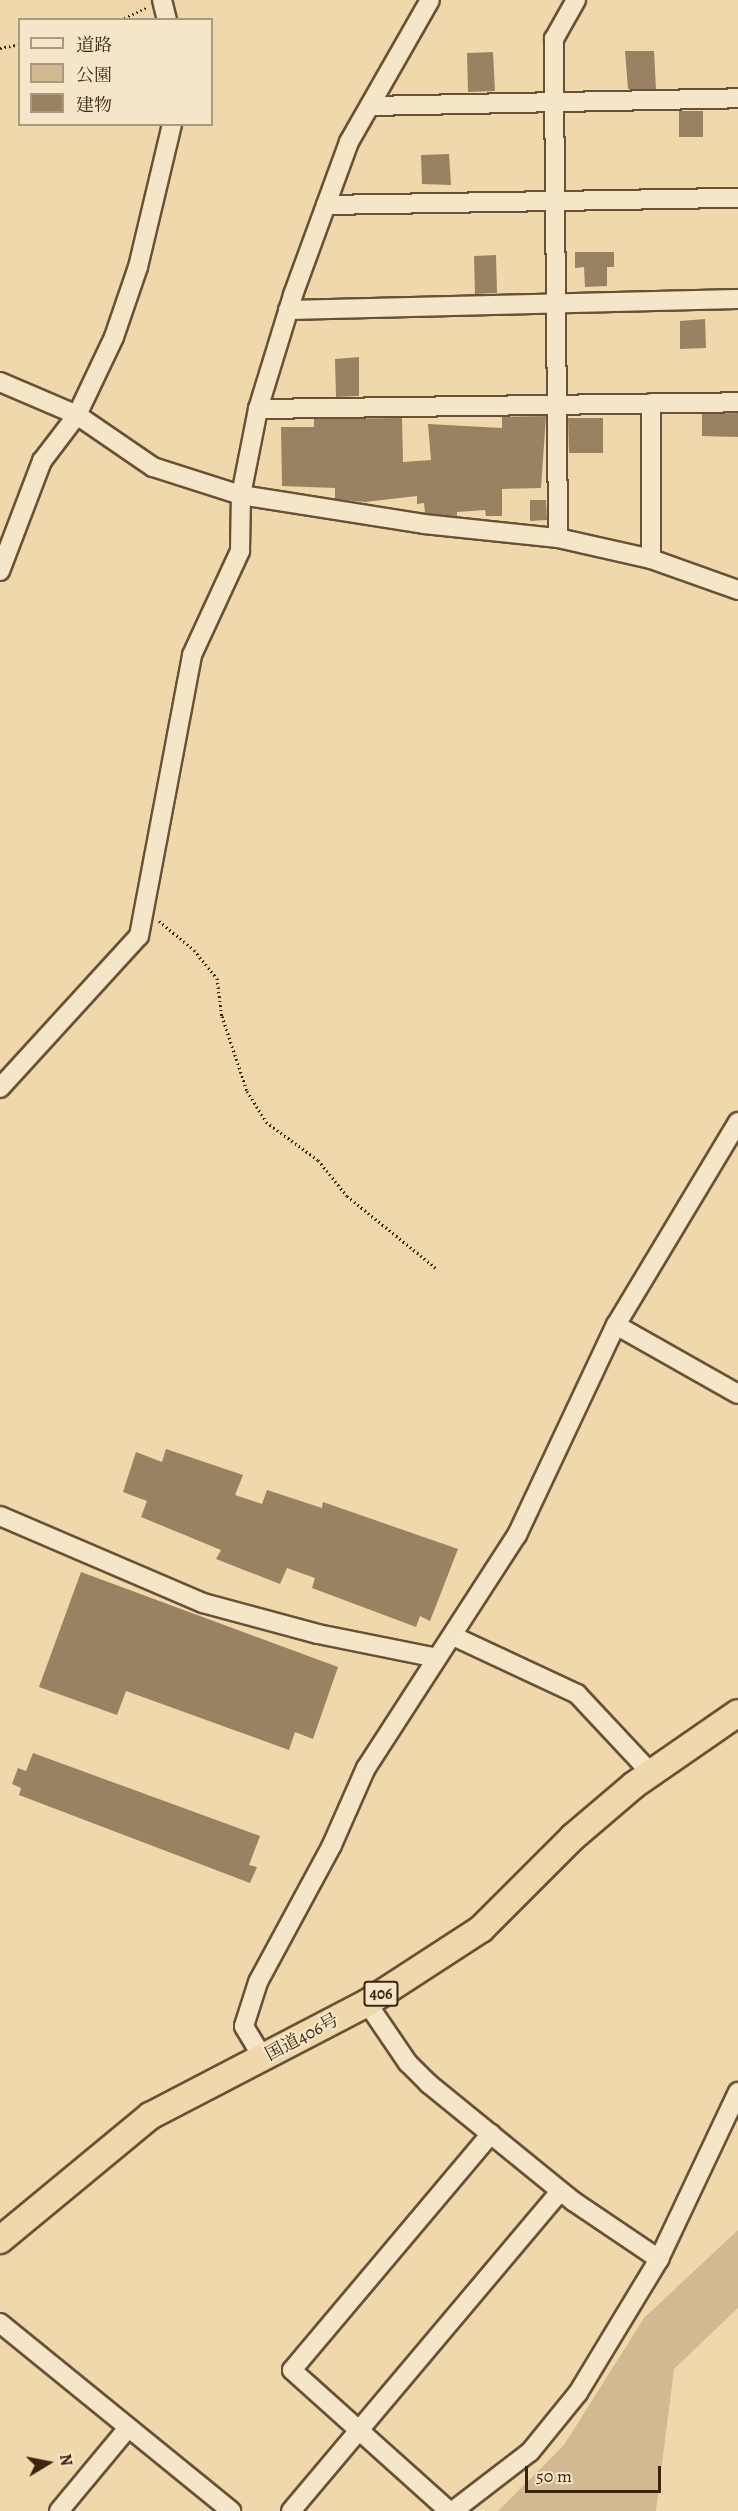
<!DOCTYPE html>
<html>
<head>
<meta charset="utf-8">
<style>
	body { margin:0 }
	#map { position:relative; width:738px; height:2511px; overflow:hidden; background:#efd8ac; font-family:Alegreya,"Noto Serif JP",serif }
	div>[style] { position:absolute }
	.green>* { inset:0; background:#d1b991 }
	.building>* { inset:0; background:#998261 }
	.path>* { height:3px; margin-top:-1.5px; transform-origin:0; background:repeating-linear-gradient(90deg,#3c240f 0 1.5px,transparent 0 4.5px) }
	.roads { filter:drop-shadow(2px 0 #695136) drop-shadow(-2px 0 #695136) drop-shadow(0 2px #695136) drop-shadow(0 -2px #695136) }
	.minor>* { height:18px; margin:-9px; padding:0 9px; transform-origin:9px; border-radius:9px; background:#f5e6c9 }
	.highway>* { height:26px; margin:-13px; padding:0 13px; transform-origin:13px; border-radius:13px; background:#efd8ac }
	span { translate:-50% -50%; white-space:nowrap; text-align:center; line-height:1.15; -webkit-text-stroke:4.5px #f5e6c9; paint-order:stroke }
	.shield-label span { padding:2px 4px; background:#f5e6c9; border:2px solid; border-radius:4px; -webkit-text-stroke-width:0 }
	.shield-label { font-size:16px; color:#3c240f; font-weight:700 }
	.street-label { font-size:18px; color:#3c240f }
	.legend { position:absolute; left:18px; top:18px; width:195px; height:108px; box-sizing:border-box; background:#f5e6c9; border:2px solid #ab987f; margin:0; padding:8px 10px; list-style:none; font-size:18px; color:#3c240f }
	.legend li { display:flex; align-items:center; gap:12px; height:30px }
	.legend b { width:30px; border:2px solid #ab987f }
	.north { position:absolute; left:18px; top:2433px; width:60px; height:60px; -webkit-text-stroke:4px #f5e6c9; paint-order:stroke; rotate:80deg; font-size:16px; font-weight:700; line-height:24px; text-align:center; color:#3c240f }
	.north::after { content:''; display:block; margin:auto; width:21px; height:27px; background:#3c240f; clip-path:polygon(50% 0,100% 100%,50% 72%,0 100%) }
	.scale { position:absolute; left:525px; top:2466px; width:136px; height:27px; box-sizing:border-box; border:3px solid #3c240f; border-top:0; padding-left:8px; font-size:18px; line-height:21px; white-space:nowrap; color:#3c240f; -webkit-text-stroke:4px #f5e6c9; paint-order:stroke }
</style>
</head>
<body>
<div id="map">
	<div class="green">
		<div style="clip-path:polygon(738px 2230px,738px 2308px,674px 2369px,656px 2511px,498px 2511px,564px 2445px,644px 2318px)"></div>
	</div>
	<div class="building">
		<div style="clip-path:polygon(625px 51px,654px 51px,656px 89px,628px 89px)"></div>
		<div style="clip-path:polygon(493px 52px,495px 91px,468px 92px,467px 53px)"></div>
		<div style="clip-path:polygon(679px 111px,703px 111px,703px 137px,679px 137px)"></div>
		<div style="clip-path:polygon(449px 154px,451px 185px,422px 184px,421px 155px)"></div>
		<div style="clip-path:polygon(575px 252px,614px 252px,614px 267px,607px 267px,607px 286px,585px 287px,584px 267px,575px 268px)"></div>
		<div style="clip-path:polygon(496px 255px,497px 293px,475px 294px,474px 256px)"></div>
		<div style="clip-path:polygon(705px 319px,706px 348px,680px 349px,680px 321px)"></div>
		<div style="clip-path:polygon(359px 357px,359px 396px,336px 397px,335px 359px)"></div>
		<div style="clip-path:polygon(738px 413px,738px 437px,702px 436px,702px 414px)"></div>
		<div style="clip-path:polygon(546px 416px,541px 488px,502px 489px,502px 516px,486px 516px,485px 510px,457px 512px,457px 516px,425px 513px,424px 503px,417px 504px,417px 496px,365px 502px,335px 499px,335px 488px,282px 486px,281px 427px,314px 427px,314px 419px,402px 418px,403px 462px,431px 460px,428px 424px,502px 428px,502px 417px)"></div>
		<div style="clip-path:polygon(568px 418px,603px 418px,603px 453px,569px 453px)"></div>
		<div style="clip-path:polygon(530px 500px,546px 500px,547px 520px,530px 521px)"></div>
		<div style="clip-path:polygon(166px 1449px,243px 1475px,235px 1495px,262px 1504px,267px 1490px,322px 1508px,323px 1502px,458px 1549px,430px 1621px,420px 1616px,416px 1627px,312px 1588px,315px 1578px,287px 1568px,280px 1584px,216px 1559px,221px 1550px,141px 1517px,147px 1501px,123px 1492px,136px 1452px,162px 1462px)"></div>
		<div style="clip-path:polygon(81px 1572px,338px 1667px,313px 1739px,295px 1732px,289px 1750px,126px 1691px,117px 1715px,39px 1687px)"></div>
		<div style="clip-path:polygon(33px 1753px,260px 1836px,249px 1865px,257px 1867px,250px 1883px,19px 1795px,21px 1788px,12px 1784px,18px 1768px,26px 1771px)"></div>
	</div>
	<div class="path">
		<div style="left:120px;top:20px;width:29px;rotate:-25deg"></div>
		<div style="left:0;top:48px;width:20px;rotate:-11deg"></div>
		<div style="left:159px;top:921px;width:45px;rotate:39.6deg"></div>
		<div style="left:194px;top:950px;width:36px;rotate:51deg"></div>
		<div style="left:217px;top:978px;width:38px;rotate:83deg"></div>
		<div style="left:222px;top:1016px;width:79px;rotate:71.6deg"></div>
		<div style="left:247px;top:1091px;width:36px;rotate:58deg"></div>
		<div style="left:266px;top:1122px;width:64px;rotate:36.2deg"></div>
		<div style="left:318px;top:1160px;width:46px;rotate:51.1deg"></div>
		<div style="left:347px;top:1196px;width:114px;rotate:39deg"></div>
	</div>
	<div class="roads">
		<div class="minor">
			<div style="left:162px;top:0;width:21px;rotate:76deg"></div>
			<div style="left:370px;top:106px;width:368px;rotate:-1.2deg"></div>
			<div style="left:326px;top:205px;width:412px;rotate:-1deg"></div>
			<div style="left:288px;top:310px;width:450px;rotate:-1.4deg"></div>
			<div style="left:0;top:382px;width:84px;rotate:23.2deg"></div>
			<div style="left:77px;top:415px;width:92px;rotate:34.4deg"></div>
			<div style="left:153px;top:467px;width:92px;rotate:17.7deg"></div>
			<div style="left:241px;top:495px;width:185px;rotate:9deg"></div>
			<div style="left:424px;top:524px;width:135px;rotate:6deg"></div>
			<div style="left:558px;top:538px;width:95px;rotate:12.7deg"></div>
			<div style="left:651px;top:559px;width:92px;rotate:19.6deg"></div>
			<div style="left:651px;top:403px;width:156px;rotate:90deg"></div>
			<div style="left:258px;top:409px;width:480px;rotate:-0.8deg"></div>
			<div style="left:558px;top:538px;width:499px;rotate:-90.5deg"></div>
			<div style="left:554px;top:39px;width:45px;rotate:-60.6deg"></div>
			<div style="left:0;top:571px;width:118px;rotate:-69.1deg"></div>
			<div style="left:42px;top:461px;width:58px;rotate:-52.7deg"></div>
			<div style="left:77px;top:415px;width:86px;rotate:-64.6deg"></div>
			<div style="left:114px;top:337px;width:74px;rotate:-71.1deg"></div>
			<div style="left:138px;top:267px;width:147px;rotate:-76.6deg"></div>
			<div style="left:0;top:1088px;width:206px;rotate:-47.6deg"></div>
			<div style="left:139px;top:936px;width:286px;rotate:-79.3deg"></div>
			<div style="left:192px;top:655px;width:115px;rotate:-65.2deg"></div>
			<div style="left:240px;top:551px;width:56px;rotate:-89deg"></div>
			<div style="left:241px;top:495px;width:88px;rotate:-78.8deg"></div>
			<div style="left:258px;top:409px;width:119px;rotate:-72.9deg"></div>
			<div style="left:293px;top:295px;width:163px;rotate:-69.9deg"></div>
			<div style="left:349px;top:142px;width:163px;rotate:-60.3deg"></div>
			<div style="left:616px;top:1325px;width:140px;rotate:29.5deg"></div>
			<div style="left:0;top:1516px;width:221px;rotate:23.2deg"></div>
			<div style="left:203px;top:1603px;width:119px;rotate:15.1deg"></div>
			<div style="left:318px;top:1634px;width:121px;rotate:11.4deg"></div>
			<div style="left:455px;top:1637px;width:135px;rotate:25deg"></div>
			<div style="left:577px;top:1694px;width:108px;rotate:46.9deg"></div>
			<div style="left:367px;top:2003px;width:73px;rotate:55.7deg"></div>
			<div style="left:408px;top:2063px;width:30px;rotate:45deg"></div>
			<div style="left:429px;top:2084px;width:186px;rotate:39.1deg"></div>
			<div style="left:573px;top:2201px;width:104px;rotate:34deg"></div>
			<div style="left:263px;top:2058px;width:37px;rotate:-121deg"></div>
			<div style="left:244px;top:2026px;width:46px;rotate:-72.3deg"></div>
			<div style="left:258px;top:1982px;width:156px;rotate:-61.6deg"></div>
			<div style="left:332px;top:1845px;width:84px;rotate:-66.2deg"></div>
			<div style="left:366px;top:1768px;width:278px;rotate:-57.1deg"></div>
			<div style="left:517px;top:1535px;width:232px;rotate:-64.8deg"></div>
			<div style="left:616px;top:1325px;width:237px;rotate:-59deg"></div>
			<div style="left:0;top:2323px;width:298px;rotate:39.1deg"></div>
			<div style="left:59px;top:2511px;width:108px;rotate:-50.3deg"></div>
			<div style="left:291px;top:2511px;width:418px;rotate:-49.9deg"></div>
			<div style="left:449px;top:2511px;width:211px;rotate:-138.1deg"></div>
			<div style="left:292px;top:2370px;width:309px;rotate:-49.9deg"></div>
			<div style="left:453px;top:2511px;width:97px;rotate:-37.5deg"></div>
			<div style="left:530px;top:2452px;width:76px;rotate:-50.9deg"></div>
			<div style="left:578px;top:2393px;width:157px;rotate:-58.8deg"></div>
			<div style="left:659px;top:2259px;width:185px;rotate:-64.7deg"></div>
		</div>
		<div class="highway">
			<div style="left:0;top:2240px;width:195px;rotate:-39.6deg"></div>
			<div style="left:150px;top:2116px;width:245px;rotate:-27.5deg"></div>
			<div style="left:367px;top:2003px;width:136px;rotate:-33deg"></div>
			<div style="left:481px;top:1929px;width:130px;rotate:-45deg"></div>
			<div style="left:573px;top:1837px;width:80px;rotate:-40.4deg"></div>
			<div style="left:634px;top:1785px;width:126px;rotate:-34.7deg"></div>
		</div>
	</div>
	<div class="shield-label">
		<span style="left:381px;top:1994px">406</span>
	</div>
	<div class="street-label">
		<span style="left:302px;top:2037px;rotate:-28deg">国道406号</span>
	</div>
	<ul class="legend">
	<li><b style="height:8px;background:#f5e6c9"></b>道路</li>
	<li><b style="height:16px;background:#d1b991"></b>公園</li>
	<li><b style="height:16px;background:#998261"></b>建物</li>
	</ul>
	<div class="north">N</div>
	<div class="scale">50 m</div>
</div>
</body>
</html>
